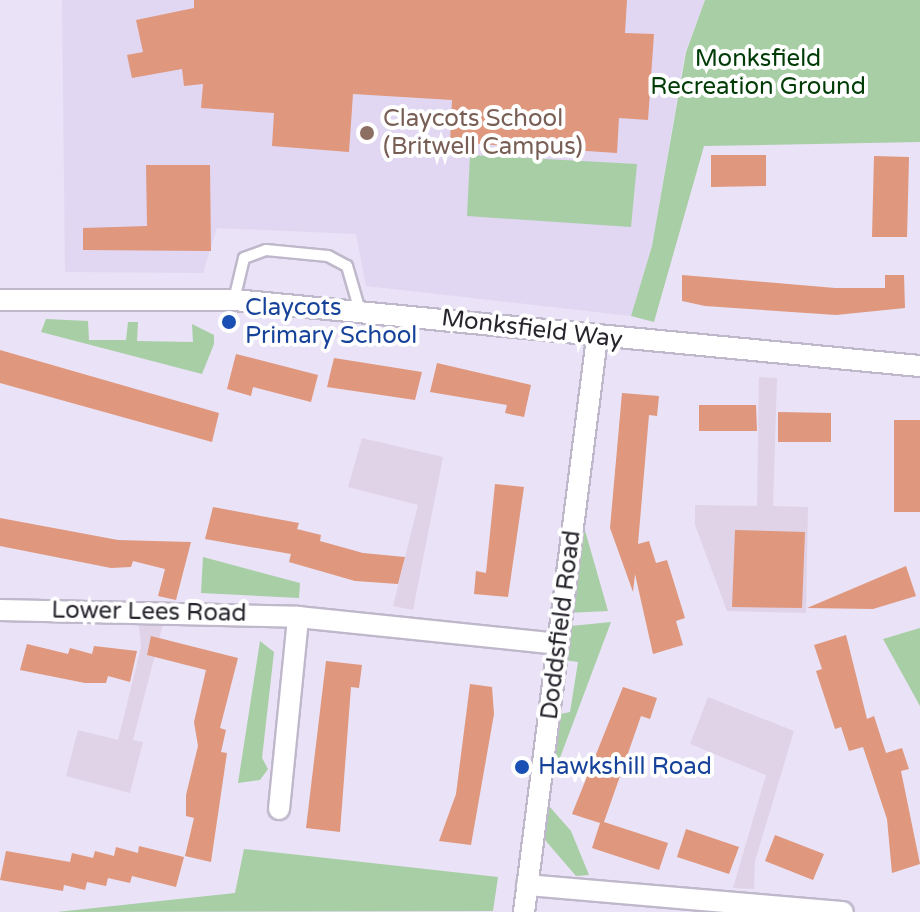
<!DOCTYPE html>
<html>
<head>
<meta charset="utf-8">
<style>
	body { margin:0 }
	#map { position:relative; width:920px; height:912px; overflow:hidden; background:#eae2f6; font-family:"Varela Round",sans-serif }
	div>[style] { position:absolute }
	.built>* { inset:0; background:#e1d7f2 }
	.industrial>* { inset:0; background:#e0d3e7 }
	.green>* { inset:0; background:#a7cea5 }
	.building>* { inset:0; background:#df977d }
	.roads { filter:drop-shadow(2px 0 #bfb8cb) drop-shadow(-2px 0 #bfb8cb) drop-shadow(0 2px #bfb8cb) drop-shadow(0 -2px #bfb8cb) }
	.service>* { height:10px; margin:-5px; padding:0 5px; transform-origin:5px; border-radius:5px; background:#fff }
	.minor>* { height:20px; margin:-10px; padding:0 10px; transform-origin:10px; border-radius:10px; background:#fff }
	.dots>* { width:22px; height:22px; translate:-50% -50%; box-sizing:border-box; border:4px solid #fff; border-radius:50% }
	span { translate:-50% -50%; white-space:nowrap; text-align:center; line-height:1.15; -webkit-text-stroke:8px #fff; paint-order:stroke }
	.park-label { font-size:24px; color:#013c06 }
	.education-label { font-size:24px; color:#785e54 }
	.left { translate:0 -50%; text-align:left }
	.transit-label { font-size:24px; color:#164399 }
	.street-label { font-size:24px; color:#28252d }
</style>
</head>
<body>
<div id="map">
	<div class="built">
		<div style="clip-path:polygon(62px 0,705px 0,685px 52px,652px 246px,631px 316px,366px 286px,356px 234px,217px 228px,203px 273px,65px 272px)"></div>
	</div>
	<div class="industrial">
		<div style="clip-path:polygon(759px 377px,777px 378px,773px 506px,808px 507px,806px 613px,727px 611px,695px 525px,695px 505px,757px 506px)"></div>
		<div style="clip-path:polygon(362px 438px,443px 457px,413px 610px,393px 606px,418px 505px,348px 487px)"></div>
		<div style="clip-path:polygon(163px 624px,133px 740px,143px 742px,130px 793px,66px 776px,78px 730px,118px 740px,141px 647px,139px 626px)"></div>
		<div style="clip-path:polygon(708px 697px,794px 731px,755px 861px,754px 889px,733px 888px,766px 775px,690px 744px)"></div>
	</div>
	<div class="green">
		<div style="clip-path:polygon(705px 0,920px 0,920px 142px,704px 146px,654px 322px,631px 316px,652px 246px,686px 52px)"></div>
		<div style="clip-path:polygon(470px 155px,637px 164px,631px 227px,467px 216px)"></div>
		<div style="clip-path:polygon(46px 319px,88px 321px,89px 340px,126px 340px,128px 322px,138px 322px,137px 341px,193px 342px,192px 324px,214px 335px,214px 344px,202px 374px,41px 332px)"></div>
		<div style="clip-path:polygon(582px 520px,608px 611px,565px 613px)"></div>
		<div style="clip-path:polygon(203px 557px,300px 583px,299px 598px,201px 593px)"></div>
		<div style="clip-path:polygon(611px 622px,555px 771px,547px 772px,551px 716px,570px 712px,578px 662px,557px 659px,561px 627px)"></div>
		<div style="clip-path:polygon(920px 628px,920px 706px,883px 639px)"></div>
		<div style="clip-path:polygon(260px 641px,274px 652px,262px 758px,268px 769px,260px 780px,238px 783px)"></div>
		<div style="clip-path:polygon(549px 806px,571px 831px,589px 875px,576px 876px,545px 840px)"></div>
		<div style="clip-path:polygon(244px 849px,498px 877px,493px 911px,57px 912px,235px 893px)"></div>
	</div>
	<div class="building">
		<div style="clip-path:polygon(194px 0,627px 0,625px 33px,654px 34px,648px 120px,619px 118px,617px 153px,450px 142px,452px 100px,353px 94px,349px 152px,272px 146px,274px 113px,201px 108px,203px 84px,184px 86px,182px 69px,132px 78px,127px 55px,143px 52px,136px 20px,194px 8px)"></div>
		<div style="clip-path:polygon(711px 155px,766px 155px,766px 186px,711px 187px)"></div>
		<div style="clip-path:polygon(874px 156px,909px 157px,907px 237px,872px 237px)"></div>
		<div style="clip-path:polygon(146px 165px,210px 165px,211px 251px,83px 250px,83px 228px,147px 226px)"></div>
		<div style="clip-path:polygon(682px 275px,835px 288px,885px 288px,885px 275px,904px 275px,905px 308px,836px 315px,705px 306px,682px 301px)"></div>
		<div style="clip-path:polygon(0 350px,219px 413px,212px 442px,0 383px)"></div>
		<div style="clip-path:polygon(236px 354px,318px 375px,311px 402px,253px 387px,251px 396px,227px 389px)"></div>
		<div style="clip-path:polygon(334px 358px,422px 372px,415px 400px,327px 387px)"></div>
		<div style="clip-path:polygon(437px 363px,531px 385px,524px 417px,505px 413px,507px 405px,430px 392px)"></div>
		<div style="clip-path:polygon(622px 393px,659px 396px,657px 416px,649px 415px,638px 544px,649px 541px,656px 563px,667px 560px,685px 618px,676px 621px,683px 645px,653px 654px,635px 574px,633px 592px,610px 528px)"></div>
		<div style="clip-path:polygon(699px 405px,756px 405px,757px 431px,699px 431px)"></div>
		<div style="clip-path:polygon(778px 412px,831px 413px,831px 442px,778px 442px)"></div>
		<div style="clip-path:polygon(894px 420px,920px 420px,920px 512px,894px 512px)"></div>
		<div style="clip-path:polygon(495px 484px,524px 487px,508px 597px,474px 594px,476px 571px,486px 573px)"></div>
		<div style="clip-path:polygon(213px 507px,299px 523px,297px 529px,321px 535px,320px 541px,363px 553px,405px 557px,398px 584px,355px 581px,289px 562px,291px 554px,205px 539px)"></div>
		<div style="clip-path:polygon(0 518px,118px 540px,191px 542px,176px 600px,158px 596px,165px 569px,133px 561px,131px 567px,111px 568px,0 546px)"></div>
		<div style="clip-path:polygon(735px 530px,805px 532px,802px 608px,732px 607px)"></div>
		<div style="clip-path:polygon(906px 566px,916px 596px,873px 609px,807px 608px)"></div>
		<div style="clip-path:polygon(846px 635px,867px 719px,874px 716px,886px 753px,902px 748px,909px 769px,901px 771px,920px 864px,892px 873px,887px 819px,863px 747px,849px 751px,841px 727px,835px 729px,816px 671px,822px 669px,814px 645px)"></div>
		<div style="clip-path:polygon(151px 636px,238px 658px,220px 728px,226px 730px,221px 752px,227px 753px,211px 862px,185px 856px,194px 818px,186px 816px,186px 795px,198px 746px,194px 722px,206px 670px,147px 655px)"></div>
		<div style="clip-path:polygon(27px 644px,68px 654px,70px 648px,92px 654px,94px 646px,137px 651px,130px 682px,108px 676px,106px 683px,85px 683px,20px 670px)"></div>
		<div style="clip-path:polygon(326px 661px,362px 665px,359px 688px,351px 687px,340px 832px,306px 828px)"></div>
		<div style="clip-path:polygon(470px 684px,492px 687px,494px 714px,471px 845px,439px 841px,456px 794px)"></div>
		<div style="clip-path:polygon(623px 687px,657px 698px,650px 719px,641px 716px,604px 822px,668px 843px,659px 870px,592px 848px,600px 823px,572px 814px)"></div>
		<div style="clip-path:polygon(686px 829px,739px 847px,729px 874px,677px 857px)"></div>
		<div style="clip-path:polygon(775px 835px,824px 854px,813px 880px,765px 861px)"></div>
		<div style="clip-path:polygon(139px 846px,184px 857px,176px 887px,132px 876px,130px 883px,108px 878px,106px 886px,87px 882px,85px 890px,64px 885px,63px 891px,0 880px,6px 851px,70px 862px,72px 853px,93px 858px,95px 851px,114px 856px,116px 847px,138px 853px)"></div>
	</div>
	<div class="roads">
		<div class="service">
			<div style="left:234px;top:300px;width:43px;rotate:-76.6deg"></div>
			<div style="left:244px;top:258px;width:23px;rotate:-20deg"></div>
			<div style="left:266px;top:250px;width:62px;rotate:5.5deg"></div>
			<div style="left:328px;top:256px;width:21px;rotate:28deg"></div>
			<div style="left:347px;top:266px;width:47px;rotate:73.9deg"></div>
		</div>
		<div class="minor">
			<div style="left:0;top:300px;width:234px"></div>
			<div style="left:234px;top:300px;width:689px;rotate:5.5deg"></div>
			<div style="left:0;top:610px;width:298px;rotate:1.3deg"></div>
			<div style="left:298px;top:617px;width:262px;rotate:5.9deg"></div>
			<div style="left:279px;top:809px;width:193px;rotate:-84.3deg"></div>
			<div style="left:527px;top:885px;width:317px;rotate:4.9deg"></div>
			<div style="left:524px;top:912px;width:579px;rotate:-82.75deg"></div>
		</div>
	</div>
	<div class="dots">
		<div style="left:367px;top:133px;background:#8d6e63"></div>
		<div style="left:229px;top:322px;background:#1a4fb4"></div>
		<div style="left:522px;top:767px;background:#1a4fb4"></div>
	</div>
	<div class="park-label">
		<span style="left:758px;top:73px">Monksfield<br>Recreation Ground</span>
	</div>
	<div class="education-label">
		<span class="left" style="left:383px;top:133px">Claycots School<br>(Britwell Campus)</span>
	</div>
	<div class="transit-label">
		<span class="left" style="left:245px;top:322px">Claycots<br>Primary School</span>
		<span class="left" style="left:538px;top:767px">Hawkshill Road</span>
	</div>
	<div class="street-label">
		<span style="left:532px;top:329px;rotate:7deg">Monksfield Way</span>
		<span style="left:149px;top:612px;rotate:1deg">Lower Lees Road</span>
		<span style="left:561px;top:625px;rotate:-83deg">Doddsfield Road</span>
	</div>
</div>
</body>
</html>
